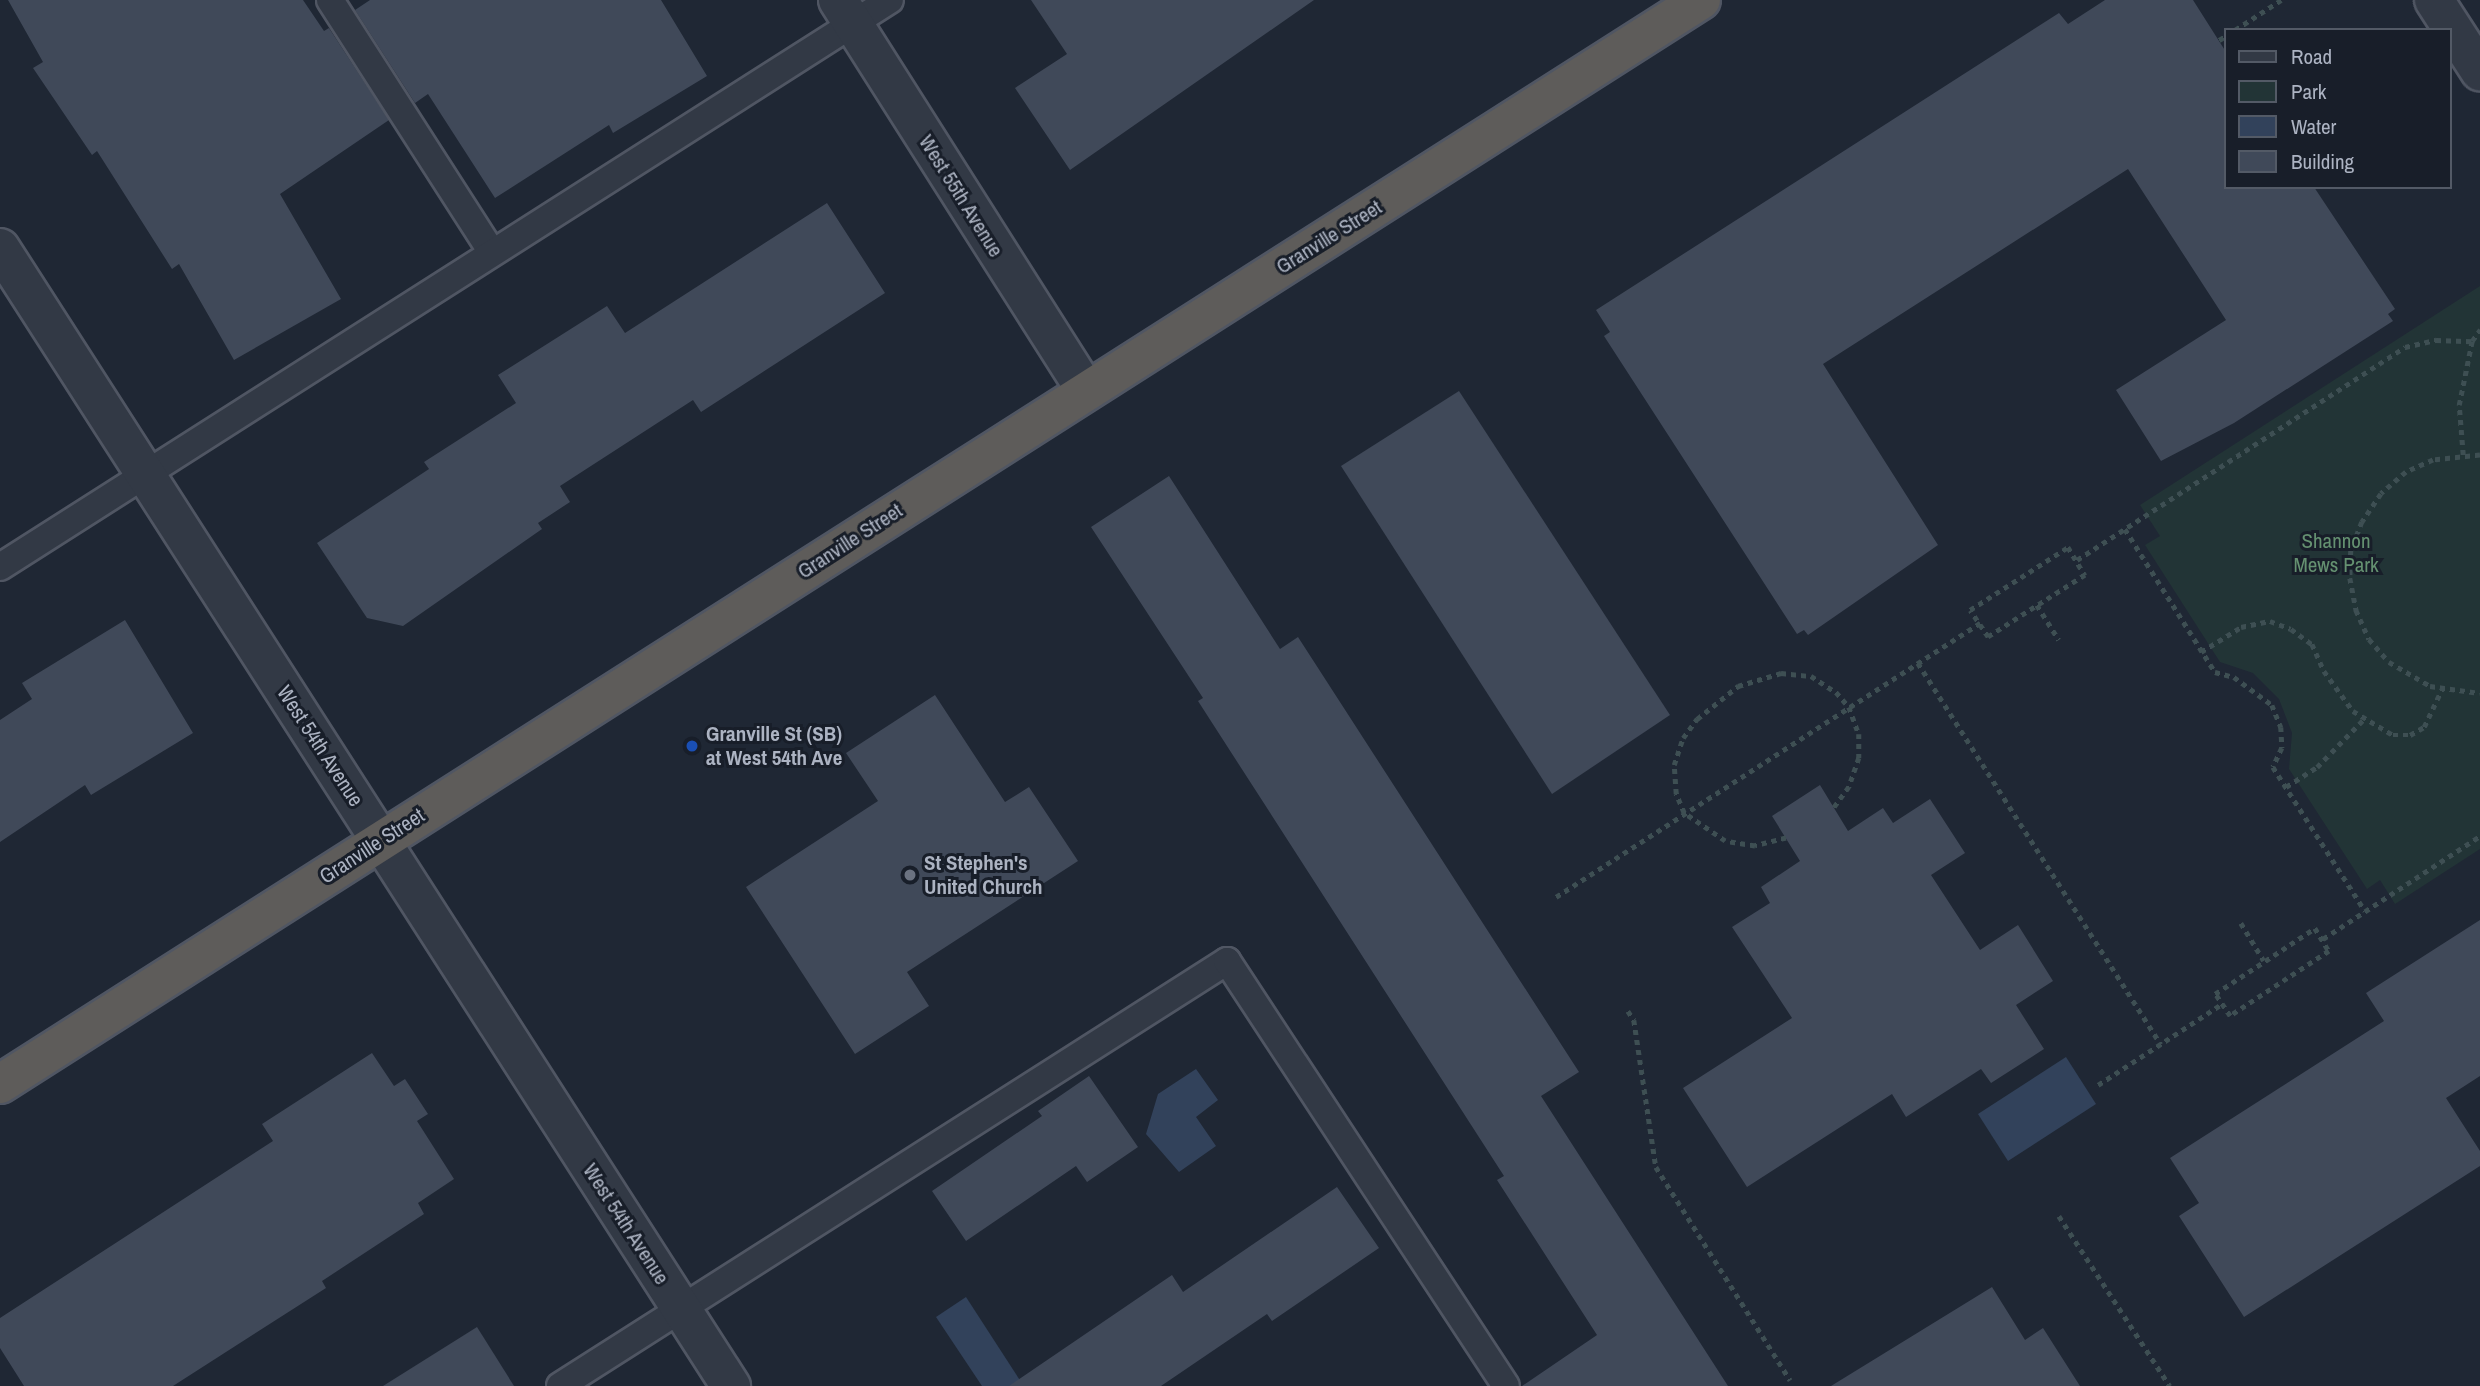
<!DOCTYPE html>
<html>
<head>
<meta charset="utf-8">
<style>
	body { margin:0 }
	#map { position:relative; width:2480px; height:1386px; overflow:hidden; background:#1f2734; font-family:"Archivo Narrow",sans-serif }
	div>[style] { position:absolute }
	.green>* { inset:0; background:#223436 }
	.water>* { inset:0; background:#32425b }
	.building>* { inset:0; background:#404959 }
	.path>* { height:4.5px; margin-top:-2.25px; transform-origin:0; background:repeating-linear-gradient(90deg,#3e4f53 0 5px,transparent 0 10px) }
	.roads { filter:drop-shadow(2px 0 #505663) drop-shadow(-2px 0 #505663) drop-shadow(0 2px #505663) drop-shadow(0 -2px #505663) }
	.service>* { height:26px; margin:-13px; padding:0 13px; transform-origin:13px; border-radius:13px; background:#323945 }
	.minor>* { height:38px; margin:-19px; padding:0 19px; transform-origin:19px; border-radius:19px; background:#323945 }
	.tertiary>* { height:38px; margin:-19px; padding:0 19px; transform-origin:19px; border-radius:19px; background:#323945 }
	.trunk>* { height:38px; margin:-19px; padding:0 19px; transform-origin:19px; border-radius:19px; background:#5e5c5a }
	.dots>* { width:19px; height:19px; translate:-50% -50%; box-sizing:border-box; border:4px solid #181e29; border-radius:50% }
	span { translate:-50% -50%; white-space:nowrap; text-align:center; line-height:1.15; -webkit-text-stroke:6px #181e29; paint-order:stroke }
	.street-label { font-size:21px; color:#acb3c2 }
	.park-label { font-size:21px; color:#659171 }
	.poi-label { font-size:21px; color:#acb3c2; font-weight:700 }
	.left { translate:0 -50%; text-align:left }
	.legend { position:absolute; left:2224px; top:28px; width:228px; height:161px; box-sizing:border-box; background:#181e29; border:2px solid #535a66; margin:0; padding:9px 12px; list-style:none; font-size:21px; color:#acb3c2 }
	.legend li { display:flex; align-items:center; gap:14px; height:35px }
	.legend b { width:35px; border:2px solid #535a66 }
</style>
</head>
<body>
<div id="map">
	<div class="green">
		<div style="clip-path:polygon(2480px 286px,2480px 849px,2395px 904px,2380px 880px,2367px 889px,2289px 769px,2292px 733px,2279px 699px,2253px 673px,2220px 662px,2145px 545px,2160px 536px,2140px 505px)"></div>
	</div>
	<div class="water">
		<div style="clip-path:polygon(2066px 1057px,2096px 1104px,2008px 1161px,1978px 1114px)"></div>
		<div style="clip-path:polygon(1196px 1069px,1218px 1100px,1196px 1117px,1216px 1146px,1179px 1172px,1146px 1134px,1158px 1094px)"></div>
		<div style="clip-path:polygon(966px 1297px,1021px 1382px,1014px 1386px,982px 1386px,936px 1317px)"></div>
	</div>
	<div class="building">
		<div style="clip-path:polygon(8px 0,303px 0,324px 31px,329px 28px,389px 120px,280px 194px,341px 299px,234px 360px,179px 264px,172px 269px,97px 151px,92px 155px,33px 68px,43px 62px)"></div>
		<div style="clip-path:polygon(370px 0,661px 0,707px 76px,613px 133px,609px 125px,495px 198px,428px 94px,415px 103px,355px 10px)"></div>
		<div style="clip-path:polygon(1031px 0,1314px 0,1070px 170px,1015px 88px,1067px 54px)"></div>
		<div style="clip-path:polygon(2105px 0,2193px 0,2226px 52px,2226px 187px,2314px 187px,2395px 309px,2388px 314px,2393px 321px,2234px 423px,2161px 461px,2116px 390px,2226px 320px,2128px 169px,1823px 364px,1938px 545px,1808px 635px,1804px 630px,1797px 634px,1604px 336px,1610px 332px,1596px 310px,2059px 13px,2068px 24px)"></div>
		<div style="clip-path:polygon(827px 203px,885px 293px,701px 412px,693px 400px,560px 486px,570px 502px,538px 523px,542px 529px,403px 626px,367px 618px,317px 543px,429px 469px,424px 462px,516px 403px,498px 375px,607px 306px,625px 333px)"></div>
		<div style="clip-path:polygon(1459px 391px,1670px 715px,1552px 794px,1341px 466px)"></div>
		<div style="clip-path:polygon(1169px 476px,1280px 649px,1298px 637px,1579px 1072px,1541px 1096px,1728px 1386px,1522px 1386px,1597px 1335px,1497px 1180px,1504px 1176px,1198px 701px,1203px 698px,1091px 527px)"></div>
		<div style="clip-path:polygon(125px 620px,193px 733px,91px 795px,85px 785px,0 842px,0 720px,32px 699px,22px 683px)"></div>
		<div style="clip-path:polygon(935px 695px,1005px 802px,1029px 787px,1078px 861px,907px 972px,929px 1006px,855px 1054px,746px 887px,878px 801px,846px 753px)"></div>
		<div style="clip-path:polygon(1820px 785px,1848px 831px,1883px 808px,1893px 823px,1930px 799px,1965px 853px,1931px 875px,1980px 950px,2018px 925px,2053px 981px,2016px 1005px,2044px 1049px,1991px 1083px,1981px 1069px,1906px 1117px,1892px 1094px,1747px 1187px,1683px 1088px,1792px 1018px,1732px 927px,1770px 903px,1761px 887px,1800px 861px,1772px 816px)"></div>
		<div style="clip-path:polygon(2480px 920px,2480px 1076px,2446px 1098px,2480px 1151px,2480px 1166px,2244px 1317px,2179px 1216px,2199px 1203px,2170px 1158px,2384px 1021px,2366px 993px)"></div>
		<div style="clip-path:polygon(372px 1053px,394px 1086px,405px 1079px,428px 1114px,417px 1121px,454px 1179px,418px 1203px,424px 1214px,322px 1281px,326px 1288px,173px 1386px,24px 1386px,0 1348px,0 1318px,273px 1141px,262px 1124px)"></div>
		<div style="clip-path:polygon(1089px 1076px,1138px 1147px,1087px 1182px,1076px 1166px,966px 1241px,932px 1191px,1042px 1116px,1038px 1111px)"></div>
		<div style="clip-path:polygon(1337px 1187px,1379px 1248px,1272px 1321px,1267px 1314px,1161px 1386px,1009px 1386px,1172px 1275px,1183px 1292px)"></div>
		<div style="clip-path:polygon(1992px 1287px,2025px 1340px,2043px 1328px,2080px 1386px,1831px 1386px)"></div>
		<div style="clip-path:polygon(477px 1327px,514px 1386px,383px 1386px)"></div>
	</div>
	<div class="path">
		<div style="left:2235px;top:30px;width:55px;rotate:-33.1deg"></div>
		<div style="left:2219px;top:40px;width:8px;rotate:-30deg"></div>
		<div style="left:2463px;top:455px;width:50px;rotate:-94.6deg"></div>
		<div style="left:2459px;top:405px;width:65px;rotate:-78.5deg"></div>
		<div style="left:2472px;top:341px;width:14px;rotate:-54deg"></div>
		<div style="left:2480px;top:455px;width:47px;rotate:173.9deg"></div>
		<div style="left:2433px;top:460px;width:30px;rotate:156deg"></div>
		<div style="left:2406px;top:472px;width:33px;rotate:139deg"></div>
		<div style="left:2381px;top:494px;width:34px;rotate:124deg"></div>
		<div style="left:2362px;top:522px;width:30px;rotate:111deg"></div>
		<div style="left:2351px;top:550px;width:28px;rotate:92deg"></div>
		<div style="left:2350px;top:578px;width:33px;rotate:79deg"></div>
		<div style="left:2356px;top:610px;width:32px;rotate:66deg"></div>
		<div style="left:2369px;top:639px;width:30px;rotate:49deg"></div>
		<div style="left:2389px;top:662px;width:48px;rotate:30.3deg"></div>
		<div style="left:2430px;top:686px;width:50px;rotate:8deg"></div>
		<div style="left:2125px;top:529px;width:169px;rotate:57.8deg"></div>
		<div style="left:2215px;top:672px;width:20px;rotate:15deg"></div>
		<div style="left:2234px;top:677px;width:47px;rotate:36.4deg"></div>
		<div style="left:2272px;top:705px;width:24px;rotate:68deg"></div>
		<div style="left:2281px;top:727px;width:21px;rotate:87deg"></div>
		<div style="left:2282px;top:748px;width:21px;rotate:115deg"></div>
		<div style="left:2273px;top:767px;width:171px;rotate:57.4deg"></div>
		<div style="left:2068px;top:547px;width:33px;rotate:59deg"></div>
		<div style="left:2085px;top:575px;width:115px;rotate:147.4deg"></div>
		<div style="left:1988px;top:637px;width:32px;rotate:-124deg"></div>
		<div style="left:1970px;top:610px;width:117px;rotate:-32.7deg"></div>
		<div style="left:2077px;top:560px;width:391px;rotate:-33deg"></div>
		<div style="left:2405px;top:347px;width:32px;rotate:-13deg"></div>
		<div style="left:2436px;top:340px;width:36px;rotate:2deg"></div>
		<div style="left:2037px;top:605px;width:41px;rotate:57.8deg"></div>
		<div style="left:2201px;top:652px;width:47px;rotate:-32deg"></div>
		<div style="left:2241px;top:627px;width:30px;rotate:-12deg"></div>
		<div style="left:2270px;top:621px;width:22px;rotate:21deg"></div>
		<div style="left:2291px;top:629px;width:26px;rotate:36deg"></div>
		<div style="left:2312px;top:644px;width:30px;rotate:66deg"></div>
		<div style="left:2324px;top:671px;width:49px;rotate:54.1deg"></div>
		<div style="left:2353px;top:711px;width:47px;rotate:31deg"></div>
		<div style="left:2393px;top:735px;width:17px"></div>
		<div style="left:2410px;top:735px;width:16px;rotate:-30deg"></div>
		<div style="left:2424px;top:727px;width:42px;rotate:-64.7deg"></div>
		<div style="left:1918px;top:663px;width:452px;rotate:57.5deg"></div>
		<div style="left:2286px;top:787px;width:37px;rotate:-33deg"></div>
		<div style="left:2317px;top:767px;width:67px;rotate:-45.6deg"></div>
		<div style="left:1786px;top:838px;width:32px;rotate:166deg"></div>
		<div style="left:1755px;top:846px;width:30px;rotate:-171deg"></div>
		<div style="left:1725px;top:841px;width:50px;rotate:-145.7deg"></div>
		<div style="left:1684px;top:813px;width:21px;rotate:-113deg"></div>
		<div style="left:1676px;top:794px;width:29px;rotate:-94deg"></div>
		<div style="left:1674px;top:765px;width:28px;rotate:-72deg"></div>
		<div style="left:1683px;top:738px;width:24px;rotate:-54deg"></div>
		<div style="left:1697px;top:719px;width:53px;rotate:-38.8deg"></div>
		<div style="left:1738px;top:686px;width:45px;rotate:-16.8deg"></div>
		<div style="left:1781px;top:673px;width:30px;rotate:6deg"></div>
		<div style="left:1811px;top:676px;width:30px;rotate:33deg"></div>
		<div style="left:1836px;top:692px;width:20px;rotate:49deg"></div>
		<div style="left:1849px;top:707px;width:29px;rotate:70deg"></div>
		<div style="left:1859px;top:734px;width:24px;rotate:90deg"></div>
		<div style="left:1859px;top:758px;width:31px;rotate:109deg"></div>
		<div style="left:1849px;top:787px;width:26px;rotate:126deg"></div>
		<div style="left:1556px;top:897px;width:505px;rotate:-32.87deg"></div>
		<div style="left:2241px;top:923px;width:44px;rotate:58.8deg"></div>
		<div style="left:2315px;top:928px;width:27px;rotate:59deg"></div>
		<div style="left:2329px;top:951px;width:118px;rotate:146.7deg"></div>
		<div style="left:2230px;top:1016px;width:27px;rotate:-124deg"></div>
		<div style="left:2215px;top:994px;width:120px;rotate:-33.4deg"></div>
		<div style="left:2323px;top:939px;width:188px;rotate:-33.3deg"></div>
		<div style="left:1628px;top:1011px;width:11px;rotate:56deg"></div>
		<div style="left:1634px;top:1020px;width:149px;rotate:81.5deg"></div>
		<div style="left:1656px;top:1167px;width:252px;rotate:57.8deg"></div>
		<div style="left:2098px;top:1085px;width:148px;rotate:-33.2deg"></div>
		<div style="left:2059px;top:1216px;width:203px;rotate:56.9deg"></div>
	</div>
	<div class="roads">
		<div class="service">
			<div style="left:330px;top:0;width:300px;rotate:57.3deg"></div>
			<div style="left:0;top:567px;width:1055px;rotate:-32.5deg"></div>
			<div style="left:560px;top:1386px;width:791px;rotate:-32.5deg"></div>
			<div style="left:1227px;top:961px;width:508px;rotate:56.72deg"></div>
		</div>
		<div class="minor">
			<div style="left:838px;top:0;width:463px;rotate:57.6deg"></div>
			<div style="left:0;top:248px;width:1353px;rotate:57.29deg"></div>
		</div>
		<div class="tertiary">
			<div style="left:2434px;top:0;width:85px;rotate:57.1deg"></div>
		</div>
		<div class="trunk">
			<div style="left:0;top:1084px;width:2017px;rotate:-32.51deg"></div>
		</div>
	</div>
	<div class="dots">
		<div style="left:692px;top:746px;background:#1a4fb4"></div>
		<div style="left:910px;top:875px;background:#6b7280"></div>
	</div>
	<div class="street-label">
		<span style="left:961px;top:196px;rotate:58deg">West 55th Avenue</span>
		<span style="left:1329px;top:237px;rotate:-32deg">Granville Street</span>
		<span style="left:850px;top:541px;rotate:-33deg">Granville Street</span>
		<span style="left:320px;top:746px;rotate:57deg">West 54th Avenue</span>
		<span style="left:372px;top:846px;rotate:-33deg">Granville Street</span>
		<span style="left:626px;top:1224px;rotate:57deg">West 54th Avenue</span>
	</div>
	<div class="park-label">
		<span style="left:2336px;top:553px">Shannon<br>Mews Park</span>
	</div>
	<div class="poi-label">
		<span class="left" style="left:706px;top:746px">Granville St (SB)<br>at West 54th Ave</span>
		<span class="left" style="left:924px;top:875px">St Stephen's<br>United Church</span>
	</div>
	<ul class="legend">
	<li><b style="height:9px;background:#323945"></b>Road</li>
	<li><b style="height:19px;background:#223436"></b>Park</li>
	<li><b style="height:19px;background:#32425b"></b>Water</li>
	<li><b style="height:19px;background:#404959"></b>Building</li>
	</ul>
</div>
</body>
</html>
